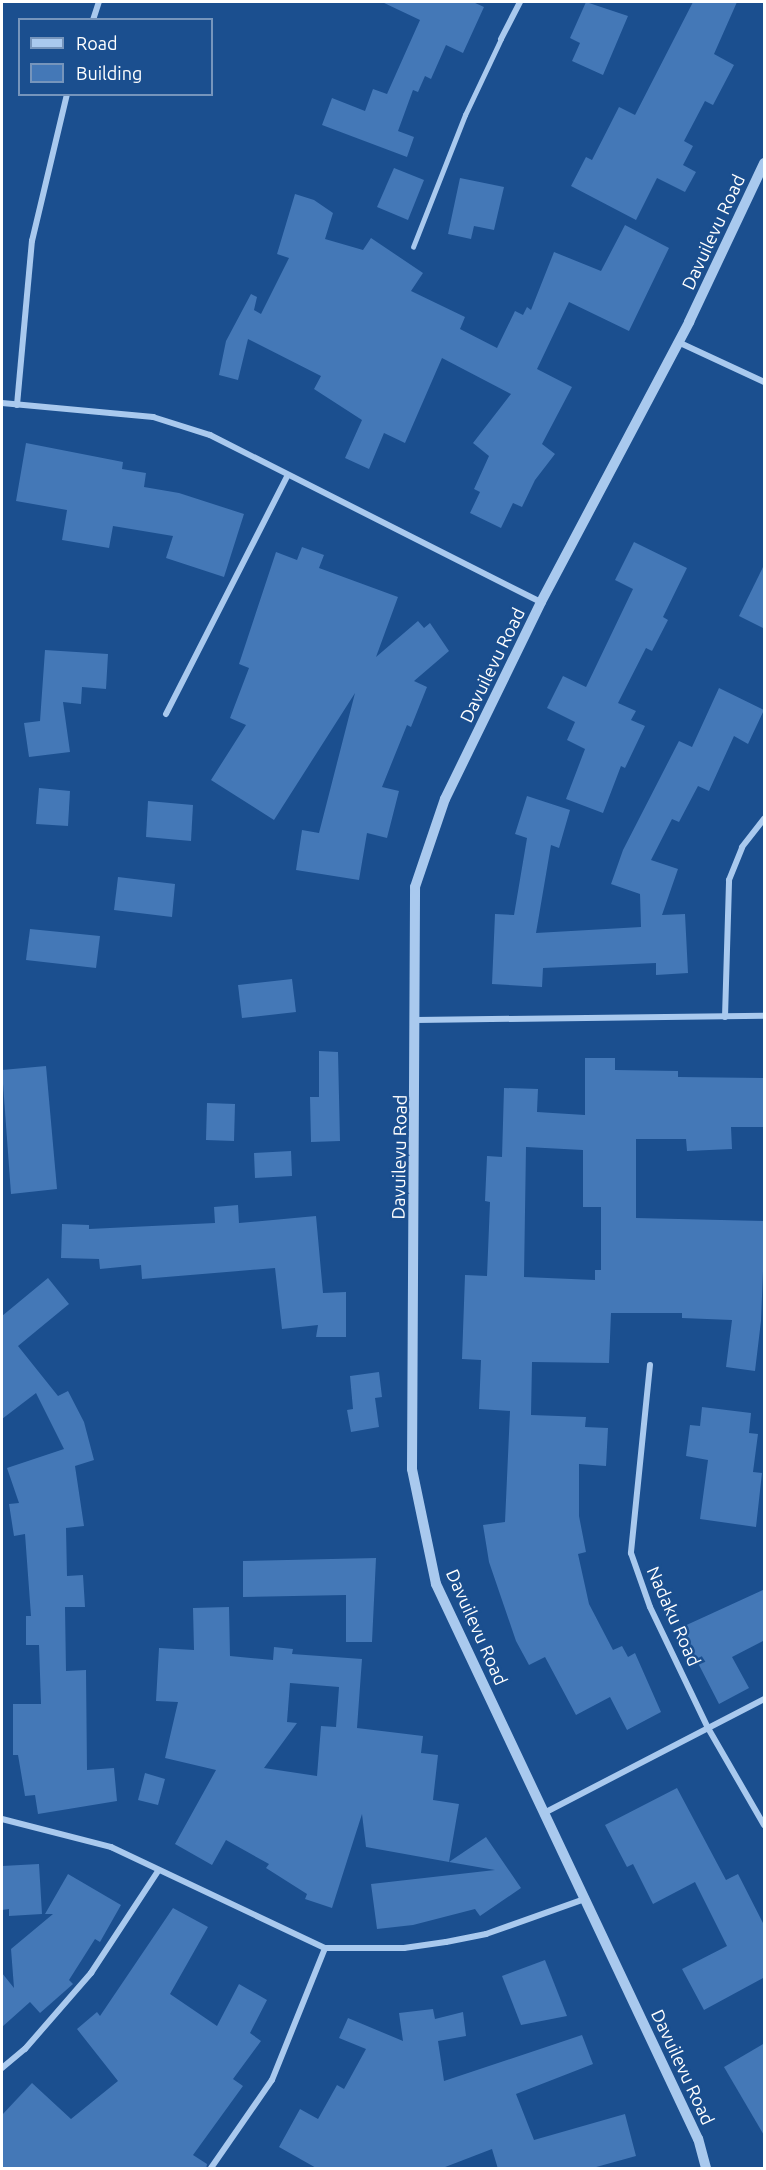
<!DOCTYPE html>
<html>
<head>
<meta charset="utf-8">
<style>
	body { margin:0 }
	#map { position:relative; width:766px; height:2170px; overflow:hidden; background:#1b4f8f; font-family:Ubuntu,sans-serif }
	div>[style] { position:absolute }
	.building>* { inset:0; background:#4478b7 }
	.service>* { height:4.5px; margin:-2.25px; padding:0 2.25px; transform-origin:2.25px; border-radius:2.25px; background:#a9c9ee }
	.minor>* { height:6px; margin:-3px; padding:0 3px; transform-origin:3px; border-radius:3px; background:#a9c9ee }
	.tertiary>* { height:10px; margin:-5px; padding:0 5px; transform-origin:5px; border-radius:5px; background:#a9c9ee }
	span { translate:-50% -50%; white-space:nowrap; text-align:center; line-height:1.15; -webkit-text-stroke:5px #1b4f8f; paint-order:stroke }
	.street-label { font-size:18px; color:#fff }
	.frame { position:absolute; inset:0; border:3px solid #fff; pointer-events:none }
	.legend { position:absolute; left:18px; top:18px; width:195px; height:78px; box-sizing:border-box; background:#1b4f8f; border:2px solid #7695bc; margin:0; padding:8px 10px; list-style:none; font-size:18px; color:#fff }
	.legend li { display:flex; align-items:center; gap:12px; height:30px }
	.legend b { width:30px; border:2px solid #7695bc }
</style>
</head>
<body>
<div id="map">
	<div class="building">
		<div style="clip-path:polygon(382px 2px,473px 2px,484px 7px,463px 53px,446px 45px,431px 79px,425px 76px,418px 92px,413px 90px,398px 131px,414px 137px,407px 157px,322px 125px,332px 98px,365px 111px,373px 89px,387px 94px,420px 20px)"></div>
		<div style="clip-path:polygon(586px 2px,628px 16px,603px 75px,572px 61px,580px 43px,570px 38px)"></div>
		<div style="clip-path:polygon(693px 2px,737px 2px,714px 54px,734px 65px,713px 105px,705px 101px,684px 141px,693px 146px,683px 165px,696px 172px,685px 192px,657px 178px,636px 220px,571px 186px,586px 157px,592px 160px,619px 107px,635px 115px)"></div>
		<div style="clip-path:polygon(394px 168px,424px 180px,408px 220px,377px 207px)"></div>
		<div style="clip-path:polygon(460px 178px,504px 187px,494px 230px,474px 226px,471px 239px,448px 234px)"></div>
		<div style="clip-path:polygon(295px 194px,314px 200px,333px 213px,325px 239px,363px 250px,371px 238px,423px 273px,411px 291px,465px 317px,460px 329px,497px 348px,515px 311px,523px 315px,527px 307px,531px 310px,554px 252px,601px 271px,625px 225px,669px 248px,629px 331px,569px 302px,537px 369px,572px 387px,542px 444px,555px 454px,535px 480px,522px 507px,513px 503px,501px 528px,470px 513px,480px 492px,474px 489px,489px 456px,473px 443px,511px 394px,442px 358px,405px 443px,384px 433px,369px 469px,345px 458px,362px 420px,314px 389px,321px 376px,248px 339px,238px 380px,219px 375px,226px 341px,251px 294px,257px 297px,254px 310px,261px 314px,289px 258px,277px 254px)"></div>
		<div style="clip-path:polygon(26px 443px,123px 462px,122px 469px,146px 473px,144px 487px,179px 493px,244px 514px,224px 577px,166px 558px,173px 536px,113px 526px,109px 548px,62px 540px,67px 510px,16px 501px)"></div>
		<div style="clip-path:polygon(634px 542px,687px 568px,663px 617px,668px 620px,652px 651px,646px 648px,618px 703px,636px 711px,631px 720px,645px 726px,625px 768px,621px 766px,603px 813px,566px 799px,585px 749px,567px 740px,575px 722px,547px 708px,563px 676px,586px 687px,633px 589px,615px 580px)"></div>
		<div style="clip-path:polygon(302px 547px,324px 555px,319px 568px,398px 597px,376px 657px,418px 621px,424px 628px,430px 623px,449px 651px,414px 681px,427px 687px,411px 727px,407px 725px,382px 787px,399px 791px,387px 838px,367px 833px,359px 880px,296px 870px,302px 830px,319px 833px,355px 693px,274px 820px,211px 780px,246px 725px,230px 718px,249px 668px,239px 664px,276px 552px,297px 560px)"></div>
		<div style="clip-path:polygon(765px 563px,765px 629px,739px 616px)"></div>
		<div style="clip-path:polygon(45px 650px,108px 654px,106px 689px,82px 687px,81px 704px,63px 702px,70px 752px,29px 757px,24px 723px,40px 721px)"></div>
		<div style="clip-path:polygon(719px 688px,764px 710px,748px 744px,734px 736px,709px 791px,698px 786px,679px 822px,672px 819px,651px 860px,678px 869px,662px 915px,685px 914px,688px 973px,656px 975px,656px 963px,543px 968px,542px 987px,492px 984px,495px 914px,514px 915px,527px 838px,515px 834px,527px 796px,570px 810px,559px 848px,551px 845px,536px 933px,641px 927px,640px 894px,611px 884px,623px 850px,679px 741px,692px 747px)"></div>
		<div style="clip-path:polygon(39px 788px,70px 791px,68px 826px,36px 824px)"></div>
		<div style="clip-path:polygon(148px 801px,193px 805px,191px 841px,146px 837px)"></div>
		<div style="clip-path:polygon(118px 877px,175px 884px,172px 917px,114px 910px)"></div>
		<div style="clip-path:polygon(30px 929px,100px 936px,96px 968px,26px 960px)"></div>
		<div style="clip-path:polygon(292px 979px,296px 1012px,242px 1018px,238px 985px)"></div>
		<div style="clip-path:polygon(319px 1051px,338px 1052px,340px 1141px,311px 1142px,310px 1097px,319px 1097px)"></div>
		<div style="clip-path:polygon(evenodd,585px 1058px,615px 1058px,615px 1070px,678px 1071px,678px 1077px,765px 1078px,765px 1127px,731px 1127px,732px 1149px,687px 1151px,686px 1139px,636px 1139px,636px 1218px,765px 1221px,761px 1321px,755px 1371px,726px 1367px,732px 1320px,682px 1318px,682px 1313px,611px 1313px,609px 1363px,532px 1362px,531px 1415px,586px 1417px,585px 1427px,608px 1428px,606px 1466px,579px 1464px,579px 1516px,586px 1552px,578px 1554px,589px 1604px,613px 1650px,622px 1646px,628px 1657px,635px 1653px,661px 1712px,627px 1730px,610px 1697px,576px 1715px,545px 1657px,529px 1665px,516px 1641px,489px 1562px,483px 1525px,505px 1522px,510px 1411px,479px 1409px,481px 1360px,462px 1359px,465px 1275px,487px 1276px,490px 1202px,485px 1201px,487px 1156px,502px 1157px,504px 1088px,538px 1089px,537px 1112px,585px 1115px,585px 1058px,526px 1147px,583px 1150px,583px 1207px,601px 1207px,601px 1270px,595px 1270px,595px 1280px,524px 1277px,526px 1147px)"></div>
		<div style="clip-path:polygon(46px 1066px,57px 1189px,11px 1194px,2px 1070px)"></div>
		<div style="clip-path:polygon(207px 1103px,235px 1104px,234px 1141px,206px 1140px)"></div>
		<div style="clip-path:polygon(291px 1151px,292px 1176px,255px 1178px,254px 1153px)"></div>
		<div style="clip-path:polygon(238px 1205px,239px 1223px,316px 1216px,323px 1293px,346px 1292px,346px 1337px,316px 1337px,318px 1325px,282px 1329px,275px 1268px,142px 1279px,141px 1265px,100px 1269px,99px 1259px,61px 1258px,62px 1224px,89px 1225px,89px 1229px,215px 1223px,214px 1207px)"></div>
		<div style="clip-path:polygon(48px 1278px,69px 1304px,18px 1346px,58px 1396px,68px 1391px,84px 1422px,94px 1460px,75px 1466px,84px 1526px,66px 1528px,67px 1576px,83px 1575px,85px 1607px,65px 1607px,66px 1671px,86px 1670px,87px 1770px,114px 1768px,117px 1801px,38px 1814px,35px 1795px,25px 1796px,18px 1755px,13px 1755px,13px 1704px,41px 1704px,39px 1645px,26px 1645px,26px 1616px,31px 1616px,25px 1534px,14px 1536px,9px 1504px,19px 1503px,7px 1468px,64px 1449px,36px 1393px,2px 1419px,2px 1316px)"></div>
		<div style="clip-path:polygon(379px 1372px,382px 1397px,375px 1398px,379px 1427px,351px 1432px,347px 1410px,353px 1409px,350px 1376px)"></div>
		<div style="clip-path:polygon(702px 1407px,751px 1413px,749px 1433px,758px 1434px,753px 1472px,762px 1473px,756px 1527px,700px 1519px,708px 1460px,686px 1456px,690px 1425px,700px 1426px)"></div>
		<div style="clip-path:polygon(376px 1558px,372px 1642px,346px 1642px,346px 1595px,243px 1597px,243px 1561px)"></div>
		<div style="clip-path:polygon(765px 1589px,765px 1640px,732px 1657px,749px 1688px,719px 1704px,680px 1628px)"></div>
		<div style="clip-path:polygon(evenodd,229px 1607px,230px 1656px,273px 1660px,274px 1647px,293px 1649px,292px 1654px,362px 1659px,357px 1728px,423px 1736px,421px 1753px,438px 1755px,433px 1800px,459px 1804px,449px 1862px,366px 1847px,362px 1814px,332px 1908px,305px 1899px,307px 1894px,266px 1868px,269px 1864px,226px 1840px,212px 1865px,175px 1844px,216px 1770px,165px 1758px,178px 1702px,156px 1701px,159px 1648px,194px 1650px,193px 1608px,229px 1607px,290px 1683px,339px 1687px,336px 1727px,321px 1726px,317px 1776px,264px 1768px,297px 1723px,287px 1722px,290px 1683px)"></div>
		<div style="clip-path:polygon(145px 1773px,165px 1779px,158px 1805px,138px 1800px)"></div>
		<div style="clip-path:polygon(677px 1788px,726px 1880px,738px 1874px,765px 1927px,765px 1977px,704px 2010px,682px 1969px,727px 1946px,695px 1882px,653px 1904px,633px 1864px,627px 1867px,605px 1825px)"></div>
		<div style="clip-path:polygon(486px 1837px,521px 1888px,480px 1916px,475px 1909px,413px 1925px,377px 1929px,371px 1884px,495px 1870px,449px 1862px)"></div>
		<div style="clip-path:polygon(39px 1864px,42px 1914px,9px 1916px,9px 1909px,2px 1910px,2px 1866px)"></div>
		<div style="clip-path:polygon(68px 1874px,121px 1905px,100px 1942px,95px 1939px,69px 1980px,73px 1984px,40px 2013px,30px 2002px,2px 2027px,2px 1973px,14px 1988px,11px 1949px,53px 1914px,45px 1914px)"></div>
		<div style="clip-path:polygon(173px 1908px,208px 1927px,170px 1994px,217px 2026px,239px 1984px,267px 2000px,250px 2033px,261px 2041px,233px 2079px,243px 2086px,193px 2155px,207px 2164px,206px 2169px,2px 2169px,2px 2115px,32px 2083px,71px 2119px,118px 2081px,77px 2029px,97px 2012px,100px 2016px)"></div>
		<div style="clip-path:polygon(545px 1960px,567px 2016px,521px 2025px,502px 1976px)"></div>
		<div style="clip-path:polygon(433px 2009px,435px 2019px,463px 2012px,466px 2036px,438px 2041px,444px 2081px,582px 2035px,593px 2064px,516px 2094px,534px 2140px,625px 2114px,636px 2156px,589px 2169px,498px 2169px,492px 2149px,440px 2169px,318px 2169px,279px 2147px,300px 2109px,318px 2119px,337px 2085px,344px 2089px,366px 2049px,339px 2038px,348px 2018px,403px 2041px,399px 2013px)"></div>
		<div style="clip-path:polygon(765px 2043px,765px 2137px,724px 2067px)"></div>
	</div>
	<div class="service">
		<div style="left:413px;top:247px;width:142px;rotate:-68.5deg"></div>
		<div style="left:465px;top:115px;width:84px;rotate:-64.7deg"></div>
	</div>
	<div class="minor">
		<div style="left:93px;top:20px;width:19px;rotate:-72deg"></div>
		<div style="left:501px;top:39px;width:42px;rotate:-62.8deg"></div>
		<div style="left:678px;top:342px;width:95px;rotate:24.9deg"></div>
		<div style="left:2px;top:403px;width:152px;rotate:5.3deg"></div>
		<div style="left:153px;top:417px;width:60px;rotate:17.5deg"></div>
		<div style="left:210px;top:435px;width:371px;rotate:26.8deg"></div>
		<div style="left:17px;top:405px;width:165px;rotate:-84.8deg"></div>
		<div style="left:32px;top:241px;width:151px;rotate:-76.6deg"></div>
		<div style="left:166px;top:714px;width:266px;rotate:-63deg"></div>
		<div style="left:725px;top:1017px;width:137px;rotate:-88.3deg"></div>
		<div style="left:729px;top:880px;width:35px;rotate:-68deg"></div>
		<div style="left:742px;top:847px;width:36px;rotate:-52deg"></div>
		<div style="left:416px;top:1020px;width:348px;rotate:-0.7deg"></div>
		<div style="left:650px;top:1365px;width:189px;rotate:95.8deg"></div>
		<div style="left:631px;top:1553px;width:57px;rotate:70.6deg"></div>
		<div style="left:650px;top:1607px;width:134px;rotate:64.4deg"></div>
		<div style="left:708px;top:1728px;width:112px;rotate:60deg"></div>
		<div style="left:546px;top:1812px;width:246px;rotate:-27.4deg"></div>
		<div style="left:2px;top:1819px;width:113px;rotate:14.4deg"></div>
		<div style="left:111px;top:1847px;width:237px;rotate:25.3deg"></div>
		<div style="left:325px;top:1948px;width:79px"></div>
		<div style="left:404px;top:1948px;width:42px;rotate:-8.1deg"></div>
		<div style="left:446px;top:1942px;width:41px;rotate:-11.3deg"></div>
		<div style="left:486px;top:1934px;width:105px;rotate:-19.5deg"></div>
		<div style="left:2px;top:2068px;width:30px;rotate:-40deg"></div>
		<div style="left:25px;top:2049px;width:101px;rotate:-49deg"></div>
		<div style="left:91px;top:1973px;width:122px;rotate:-56.7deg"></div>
		<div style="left:211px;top:2168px;width:107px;rotate:-55.3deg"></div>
		<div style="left:272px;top:2080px;width:142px;rotate:-68.1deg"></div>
	</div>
	<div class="tertiary">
		<div style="left:706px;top:2168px;width:30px;rotate:-105deg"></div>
		<div style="left:698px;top:2139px;width:614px;rotate:-115.27deg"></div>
		<div style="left:436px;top:1584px;width:117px;rotate:-101.8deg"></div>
		<div style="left:412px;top:1469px;width:582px;rotate:-89.7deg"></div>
		<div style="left:415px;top:887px;width:93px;rotate:-71.2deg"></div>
		<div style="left:445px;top:799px;width:219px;rotate:-64deg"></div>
		<div style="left:541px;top:602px;width:317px;rotate:-62.1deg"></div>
		<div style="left:689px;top:322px;width:176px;rotate:-64.7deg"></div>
	</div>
	<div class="street-label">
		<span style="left:713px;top:232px;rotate:-65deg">Davuilevu Road</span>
		<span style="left:492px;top:665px;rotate:-64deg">Davuilevu Road</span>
		<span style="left:399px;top:1157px;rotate:-89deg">Davuilevu Road</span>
		<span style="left:674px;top:1616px;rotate:66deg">Nadaku Road</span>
		<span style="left:477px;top:1627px;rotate:66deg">Davuilevu Road</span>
		<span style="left:683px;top:2067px;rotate:65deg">Davuilevu Road</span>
	</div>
	<div class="frame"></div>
	<ul class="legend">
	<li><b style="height:8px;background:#a9c9ee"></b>Road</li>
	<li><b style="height:16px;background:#4478b7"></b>Building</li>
	</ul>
</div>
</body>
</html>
